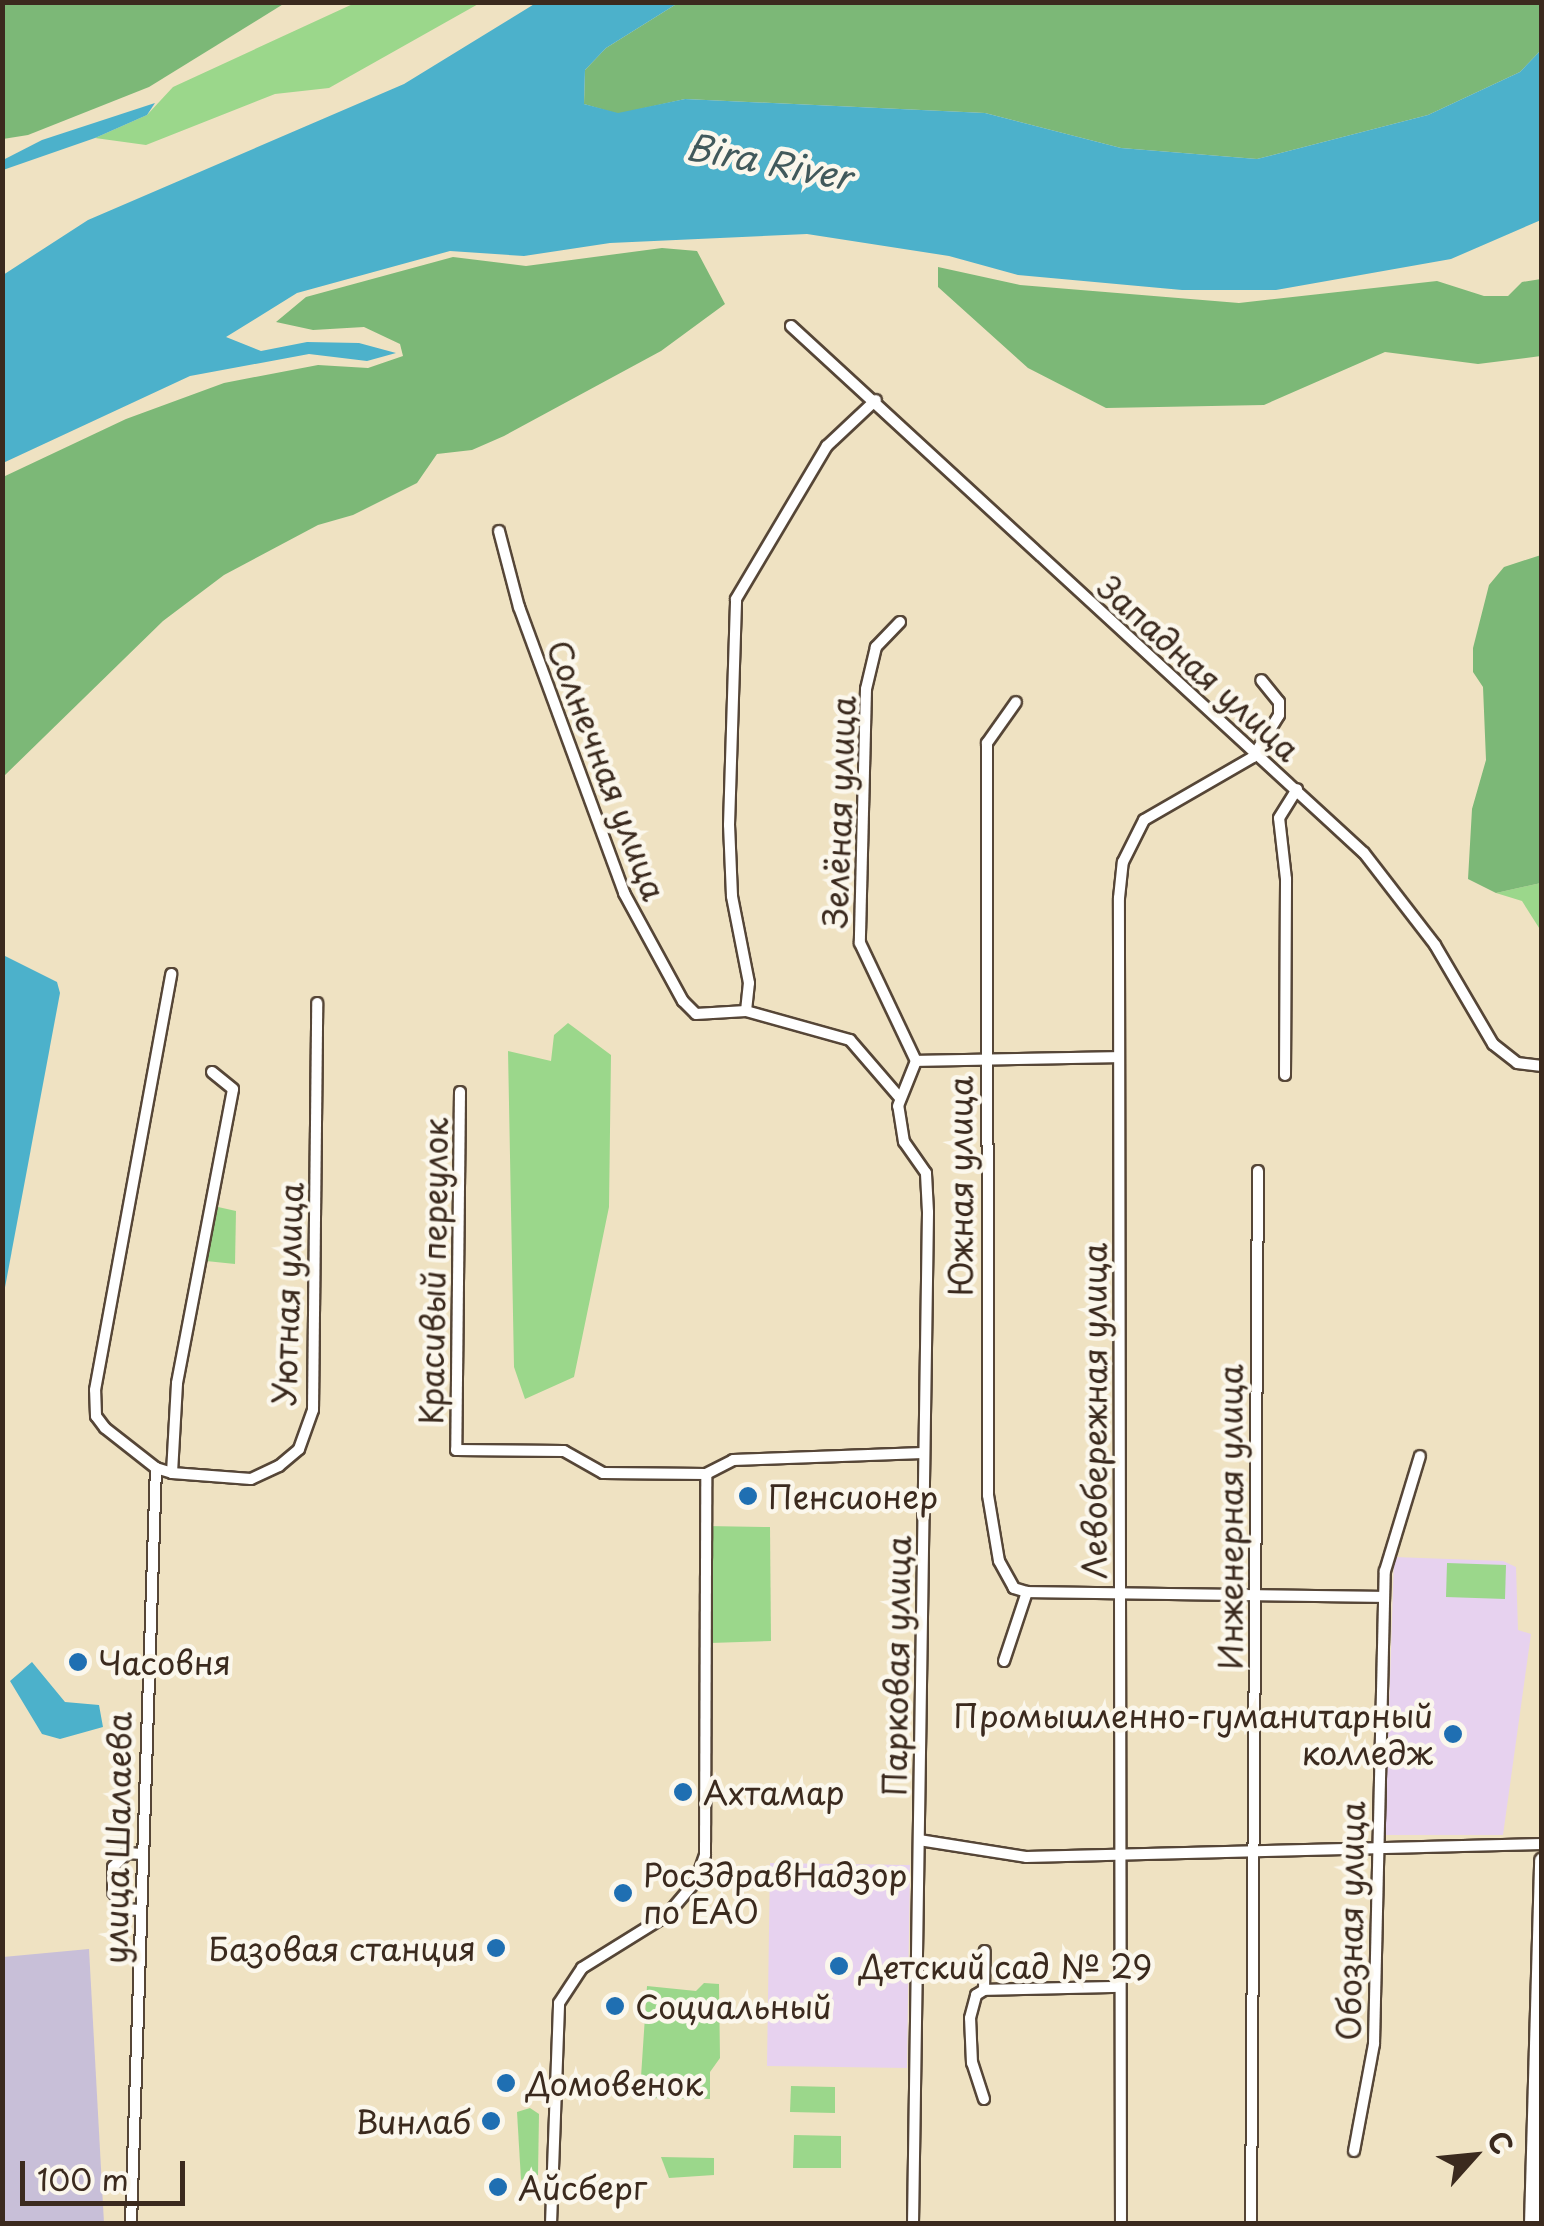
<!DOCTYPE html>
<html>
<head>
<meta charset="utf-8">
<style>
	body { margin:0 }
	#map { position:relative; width:1544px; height:2226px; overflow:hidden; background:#efe2c2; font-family:"Playpen Sans",sans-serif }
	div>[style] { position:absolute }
	.built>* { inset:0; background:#e7d2ef }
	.industrial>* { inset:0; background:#c8bfd8 }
	.green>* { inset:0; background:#9bd78b }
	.forest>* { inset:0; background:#7cb877 }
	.water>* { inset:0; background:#4cb1cb }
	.roads { filter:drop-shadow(2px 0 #564637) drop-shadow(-2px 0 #564637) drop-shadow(0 2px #564637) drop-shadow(0 -2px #564637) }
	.street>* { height:10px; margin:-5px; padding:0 5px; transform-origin:5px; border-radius:5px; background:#fff }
	.primary>* { height:15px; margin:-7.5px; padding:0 7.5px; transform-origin:7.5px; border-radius:7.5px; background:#fff }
	.dots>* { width:28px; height:28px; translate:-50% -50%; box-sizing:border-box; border:5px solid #fbf7ec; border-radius:50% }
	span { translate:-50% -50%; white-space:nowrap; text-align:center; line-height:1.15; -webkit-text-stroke:9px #fbf7ec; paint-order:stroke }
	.street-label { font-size:32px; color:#3b2a1e }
	.poi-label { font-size:32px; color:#3b2a1e }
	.left { translate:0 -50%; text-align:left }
	.right { translate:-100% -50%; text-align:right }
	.water-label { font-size:35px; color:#41595b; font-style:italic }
	.frame { position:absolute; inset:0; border:5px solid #3b2a1e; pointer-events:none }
	.north { position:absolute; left:1424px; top:2106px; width:100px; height:100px; -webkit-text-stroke:8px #fbf7ec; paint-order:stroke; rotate:63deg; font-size:28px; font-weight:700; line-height:40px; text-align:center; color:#3b2a1e }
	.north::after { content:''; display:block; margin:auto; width:35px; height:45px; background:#3b2a1e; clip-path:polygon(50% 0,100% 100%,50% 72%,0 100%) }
	.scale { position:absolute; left:20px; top:2161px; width:165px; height:45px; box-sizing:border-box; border:5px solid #3b2a1e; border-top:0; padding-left:12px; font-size:30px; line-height:35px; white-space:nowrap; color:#3b2a1e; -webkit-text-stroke:8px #fbf7ec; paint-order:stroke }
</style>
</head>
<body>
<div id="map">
	<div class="built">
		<div style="clip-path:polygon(1394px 1557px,1503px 1561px,1516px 1567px,1518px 1630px,1531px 1634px,1503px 1835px,1385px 1835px)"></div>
		<div style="clip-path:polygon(770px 1863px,910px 1865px,907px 2068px,767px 2066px)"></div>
	</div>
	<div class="industrial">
		<div style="clip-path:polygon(89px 1949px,104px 2223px,3px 2223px,3px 1957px)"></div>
	</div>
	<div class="green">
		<div style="clip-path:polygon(355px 3px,480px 3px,329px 88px,275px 94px,146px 145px,95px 138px,147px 115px,173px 87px)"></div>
		<div style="clip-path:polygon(1541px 883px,1541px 931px,1522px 901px,1496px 893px)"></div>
		<div style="clip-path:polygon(568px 1023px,611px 1055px,609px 1207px,574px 1377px,525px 1399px,514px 1367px,508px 1051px,551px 1061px,554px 1035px)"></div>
		<div style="clip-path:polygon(218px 1207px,236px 1211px,235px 1264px,206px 1261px)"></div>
		<div style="clip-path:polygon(706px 1526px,770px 1527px,771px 1641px,710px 1643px)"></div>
		<div style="clip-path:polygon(1447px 1563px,1506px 1565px,1505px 1599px,1446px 1597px)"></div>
		<div style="clip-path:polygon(704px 1983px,719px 1984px,720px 2058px,710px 2072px,710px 2099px,646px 2098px,640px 2092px,647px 1986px,696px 1991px)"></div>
		<div style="clip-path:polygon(791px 2086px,835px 2087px,835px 2113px,790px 2112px)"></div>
		<div style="clip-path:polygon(530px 2108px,539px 2114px,538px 2175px,521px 2180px,517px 2112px)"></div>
		<div style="clip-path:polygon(794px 2135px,841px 2136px,841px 2168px,793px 2168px)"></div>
		<div style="clip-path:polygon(661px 2157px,714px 2158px,714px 2175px,669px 2178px)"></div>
	</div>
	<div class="forest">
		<div style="clip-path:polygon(2px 3px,3px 2px,285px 3px,149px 87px,28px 135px,3px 139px)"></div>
		<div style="clip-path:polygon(678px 3px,1541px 3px,1541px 50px,1520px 72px,1428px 115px,1257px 159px,1121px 148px,985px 113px,685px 99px,618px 114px,584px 104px,585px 70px,606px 48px)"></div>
		<div style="clip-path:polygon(662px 248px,697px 251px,725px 304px,661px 351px,504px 436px,472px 450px,437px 454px,417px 483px,353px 515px,318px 525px,224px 575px,163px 621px,3px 777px,3px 477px,126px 419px,224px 383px,318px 365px,368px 368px,403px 356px,400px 344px,364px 327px,313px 330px,276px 322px,306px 297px,453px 257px,526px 266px)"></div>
		<div style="clip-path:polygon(938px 267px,1020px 285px,1239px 303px,1437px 281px,1484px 296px,1508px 296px,1522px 282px,1541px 279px,1541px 356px,1478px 364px,1385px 352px,1264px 405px,1106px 408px,1028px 368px,938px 287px)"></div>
		<div style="clip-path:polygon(1541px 555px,1541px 883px,1496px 893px,1468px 879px,1472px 809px,1486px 760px,1483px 687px,1473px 672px,1473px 648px,1489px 585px,1504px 567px)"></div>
	</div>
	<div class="water">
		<div style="clip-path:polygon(536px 3px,678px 3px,606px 48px,585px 70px,584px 104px,618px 113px,685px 99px,985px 113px,1121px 148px,1257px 159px,1428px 115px,1520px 72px,1541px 50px,1541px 220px,1451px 259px,1276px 290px,1182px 290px,1018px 275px,949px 256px,807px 234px,610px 243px,524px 256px,450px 251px,297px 293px,226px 337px,261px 351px,307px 342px,359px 343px,396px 353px,367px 361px,309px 354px,190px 376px,3px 463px,3px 275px,88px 220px,404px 84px)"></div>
		<div style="clip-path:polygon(155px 103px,147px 115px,95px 138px,3px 170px,3px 160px,42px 140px)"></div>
		<div style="clip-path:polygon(3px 955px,57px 982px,60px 993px,3px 1298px)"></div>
		<div style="clip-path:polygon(32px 1662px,65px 1702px,99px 1705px,103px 1727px,60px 1739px,42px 1734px,10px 1681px)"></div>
	</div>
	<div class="roads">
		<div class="street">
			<div style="left:791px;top:326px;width:778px;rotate:42.61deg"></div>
			<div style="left:1364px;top:853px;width:116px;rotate:52.3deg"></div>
			<div style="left:1435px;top:945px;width:115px;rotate:59.6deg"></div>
			<div style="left:1493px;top:1044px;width:31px;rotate:38deg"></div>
			<div style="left:1517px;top:1063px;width:25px;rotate:7deg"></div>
			<div style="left:499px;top:531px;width:79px;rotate:75.3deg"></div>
			<div style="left:519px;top:607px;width:305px;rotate:69.8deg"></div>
			<div style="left:624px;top:893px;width:123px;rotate:61.4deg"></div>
			<div style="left:683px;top:1001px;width:18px;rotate:45deg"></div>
			<div style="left:696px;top:1014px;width:50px;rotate:-3.4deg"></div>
			<div style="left:746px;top:1011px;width:108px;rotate:15.6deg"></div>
			<div style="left:850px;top:1040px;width:75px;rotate:49.3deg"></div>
			<div style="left:900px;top:622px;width:35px;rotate:134deg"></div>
			<div style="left:876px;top:647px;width:43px;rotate:103.4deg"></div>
			<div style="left:866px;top:689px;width:254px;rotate:91.4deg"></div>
			<div style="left:860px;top:943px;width:131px;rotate:64.6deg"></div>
			<div style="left:746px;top:1011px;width:28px;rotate:-84deg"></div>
			<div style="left:749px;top:983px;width:89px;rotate:-101.1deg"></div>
			<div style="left:732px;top:896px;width:71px;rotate:-92.4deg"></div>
			<div style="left:729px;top:825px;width:226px;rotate:-88.2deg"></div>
			<div style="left:736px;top:599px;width:178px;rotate:-59.3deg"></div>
			<div style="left:827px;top:446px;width:67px;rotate:-43.2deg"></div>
			<div style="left:916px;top:1061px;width:203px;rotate:-1.1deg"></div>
			<div style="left:1285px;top:1075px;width:196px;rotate:-89.7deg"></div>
			<div style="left:1286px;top:879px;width:61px;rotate:-96.5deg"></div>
			<div style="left:1279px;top:818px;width:34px;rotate:-58deg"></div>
			<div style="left:460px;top:1092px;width:358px;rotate:90.6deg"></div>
			<div style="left:456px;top:1450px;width:108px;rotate:0.5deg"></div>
			<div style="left:564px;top:1451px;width:45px;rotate:29.4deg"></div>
			<div style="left:603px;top:1473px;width:103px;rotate:0.6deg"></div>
			<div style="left:156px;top:1468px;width:65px;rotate:-141.9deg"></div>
			<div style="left:105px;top:1428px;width:15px;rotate:-127deg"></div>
			<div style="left:96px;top:1416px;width:26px;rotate:-92deg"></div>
			<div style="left:95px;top:1390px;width:423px;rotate:-79.6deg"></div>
			<div style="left:172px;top:1473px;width:79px;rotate:4.3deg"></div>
			<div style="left:251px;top:1479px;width:31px;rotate:-25deg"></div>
			<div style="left:279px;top:1466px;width:26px;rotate:-40deg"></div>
			<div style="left:299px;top:1449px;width:41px;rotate:-70.3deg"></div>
			<div style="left:313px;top:1410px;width:407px;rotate:-89.4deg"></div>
			<div style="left:1027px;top:1592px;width:357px;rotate:0.8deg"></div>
			<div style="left:1004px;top:1661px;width:73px;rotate:-71.6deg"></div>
			<div style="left:1027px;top:1592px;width:14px;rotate:-163deg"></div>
			<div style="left:1014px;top:1588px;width:31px;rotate:-119deg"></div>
			<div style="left:999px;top:1561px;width:67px;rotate:-99.5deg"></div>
			<div style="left:988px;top:1495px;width:752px;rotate:-90.08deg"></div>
			<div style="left:987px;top:743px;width:50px;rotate:-54.7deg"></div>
			<div style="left:919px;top:1840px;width:108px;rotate:9deg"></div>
			<div style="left:1026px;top:1857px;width:516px;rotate:-1.44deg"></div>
			<div style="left:140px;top:1910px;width:15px;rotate:-176deg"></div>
			<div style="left:125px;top:1909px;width:21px;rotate:-125deg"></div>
			<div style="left:113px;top:1892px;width:25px;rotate:-90deg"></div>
			<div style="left:113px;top:1867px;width:20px;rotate:-45deg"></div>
			<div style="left:127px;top:1853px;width:15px;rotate:4deg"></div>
			<div style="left:984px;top:1990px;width:134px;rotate:-1.3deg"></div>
			<div style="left:984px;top:2099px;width:38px;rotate:-108deg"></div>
			<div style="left:972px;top:2063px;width:45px;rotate:-92.5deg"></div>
			<div style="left:970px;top:2018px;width:24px;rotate:-75deg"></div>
			<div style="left:976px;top:1995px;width:9px;rotate:-32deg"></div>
			<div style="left:984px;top:1990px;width:39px;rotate:-89deg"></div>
			<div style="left:1354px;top:2151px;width:109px;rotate:-79.4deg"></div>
			<div style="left:1374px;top:2044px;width:473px;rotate:-88.7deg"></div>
			<div style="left:1385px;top:1571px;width:120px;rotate:-73.1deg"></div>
			<div style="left:131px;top:2224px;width:756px;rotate:-88.11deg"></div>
			<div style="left:156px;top:1468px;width:17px;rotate:17deg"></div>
			<div style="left:172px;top:1473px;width:90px;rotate:-86.8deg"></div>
			<div style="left:177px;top:1383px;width:299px;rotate:-79.2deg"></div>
			<div style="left:233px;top:1089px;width:27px;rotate:-141deg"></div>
			<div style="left:551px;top:2224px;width:221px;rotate:-87.9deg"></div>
			<div style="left:559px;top:2003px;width:42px;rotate:-56.7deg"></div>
			<div style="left:582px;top:1968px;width:100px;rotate:-31.9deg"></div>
			<div style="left:667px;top:1915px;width:45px;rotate:-49.5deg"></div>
			<div style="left:696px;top:1881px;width:28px;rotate:-71deg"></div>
			<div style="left:705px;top:1855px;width:381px;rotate:-89.8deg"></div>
			<div style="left:706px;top:1474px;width:30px;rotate:-27deg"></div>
			<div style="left:733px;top:1460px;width:190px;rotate:-2.1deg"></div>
			<div style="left:913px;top:2224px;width:1012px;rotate:-89.15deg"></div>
			<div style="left:928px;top:1212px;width:39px;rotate:-93deg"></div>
			<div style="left:926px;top:1173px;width:38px;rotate:-125deg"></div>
			<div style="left:904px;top:1142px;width:36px;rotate:-99deg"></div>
			<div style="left:898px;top:1106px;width:48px;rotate:-68.2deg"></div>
			<div style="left:1121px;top:2224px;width:1326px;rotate:-90.09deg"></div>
			<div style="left:1119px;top:898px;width:36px;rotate:-84deg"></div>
			<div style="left:1123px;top:862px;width:47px;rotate:-63.4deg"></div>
			<div style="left:1144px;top:820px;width:126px;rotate:-30deg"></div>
			<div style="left:1253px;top:757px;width:49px;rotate:-58.2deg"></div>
			<div style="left:1279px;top:715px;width:13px;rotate:-90deg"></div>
			<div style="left:1279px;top:702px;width:28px;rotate:-129deg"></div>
			<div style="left:1251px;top:2224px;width:1053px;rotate:-89.62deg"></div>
		</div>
		<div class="primary">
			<div style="left:1532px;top:2224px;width:364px;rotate:-88.4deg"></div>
		</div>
	</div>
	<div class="dots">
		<div style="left:748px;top:1496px;background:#1f6fb2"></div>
		<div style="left:78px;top:1662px;background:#1f6fb2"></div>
		<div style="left:1453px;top:1734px;background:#1f6fb2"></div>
		<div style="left:683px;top:1792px;background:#1f6fb2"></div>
		<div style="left:623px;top:1893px;background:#1f6fb2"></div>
		<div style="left:496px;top:1948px;background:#1f6fb2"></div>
		<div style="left:839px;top:1966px;background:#1f6fb2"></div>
		<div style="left:615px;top:2006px;background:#1f6fb2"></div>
		<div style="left:506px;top:2083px;background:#1f6fb2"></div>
		<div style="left:491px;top:2121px;background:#1f6fb2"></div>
		<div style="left:498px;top:2187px;background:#1f6fb2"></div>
	</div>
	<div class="street-label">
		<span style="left:1199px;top:668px;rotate:42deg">Западная улица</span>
		<span style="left:607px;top:770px;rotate:69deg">Солнечная улица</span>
		<span style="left:839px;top:812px;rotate:-88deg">Зелёная улица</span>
		<span style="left:960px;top:1186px;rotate:-90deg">Южная улица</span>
		<span style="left:433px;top:1271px;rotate:-89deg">Красивый переулок</span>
		<span style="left:287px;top:1294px;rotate:-88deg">Уютная улица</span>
		<span style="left:1094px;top:1411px;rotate:-90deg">Левобережная улица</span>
		<span style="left:1230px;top:1517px;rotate:-90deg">Инженерная улица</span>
		<span style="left:896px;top:1666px;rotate:-89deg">Парковая улица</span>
		<span style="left:117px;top:1838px;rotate:-89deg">улица Шалаева</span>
		<span style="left:1350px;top:1921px;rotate:-89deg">Обозная улица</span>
	</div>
	<div class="poi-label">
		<span class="left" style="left:768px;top:1496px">Пенсионер</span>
		<span class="left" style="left:98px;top:1662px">Часовня</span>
		<span class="right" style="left:1433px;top:1734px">Промышленно-гуманитарный<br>колледж</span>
		<span class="left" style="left:703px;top:1792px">Ахтамар</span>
		<span class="left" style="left:643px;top:1893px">РосЗдравНадзор<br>по ЕАО</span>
		<span class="right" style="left:476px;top:1948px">Базовая станция</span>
		<span class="left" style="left:859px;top:1966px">Детский сад № 29</span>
		<span class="left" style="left:635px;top:2006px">Социальный</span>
		<span class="left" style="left:526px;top:2083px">Домовенок</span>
		<span class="right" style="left:471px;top:2121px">Винлаб</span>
		<span class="left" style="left:518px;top:2187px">Айсберг</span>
	</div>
	<div class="water-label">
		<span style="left:769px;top:161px;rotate:11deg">Bira River</span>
	</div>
	<div class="frame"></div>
	<div class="north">С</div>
	<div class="scale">100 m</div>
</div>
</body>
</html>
